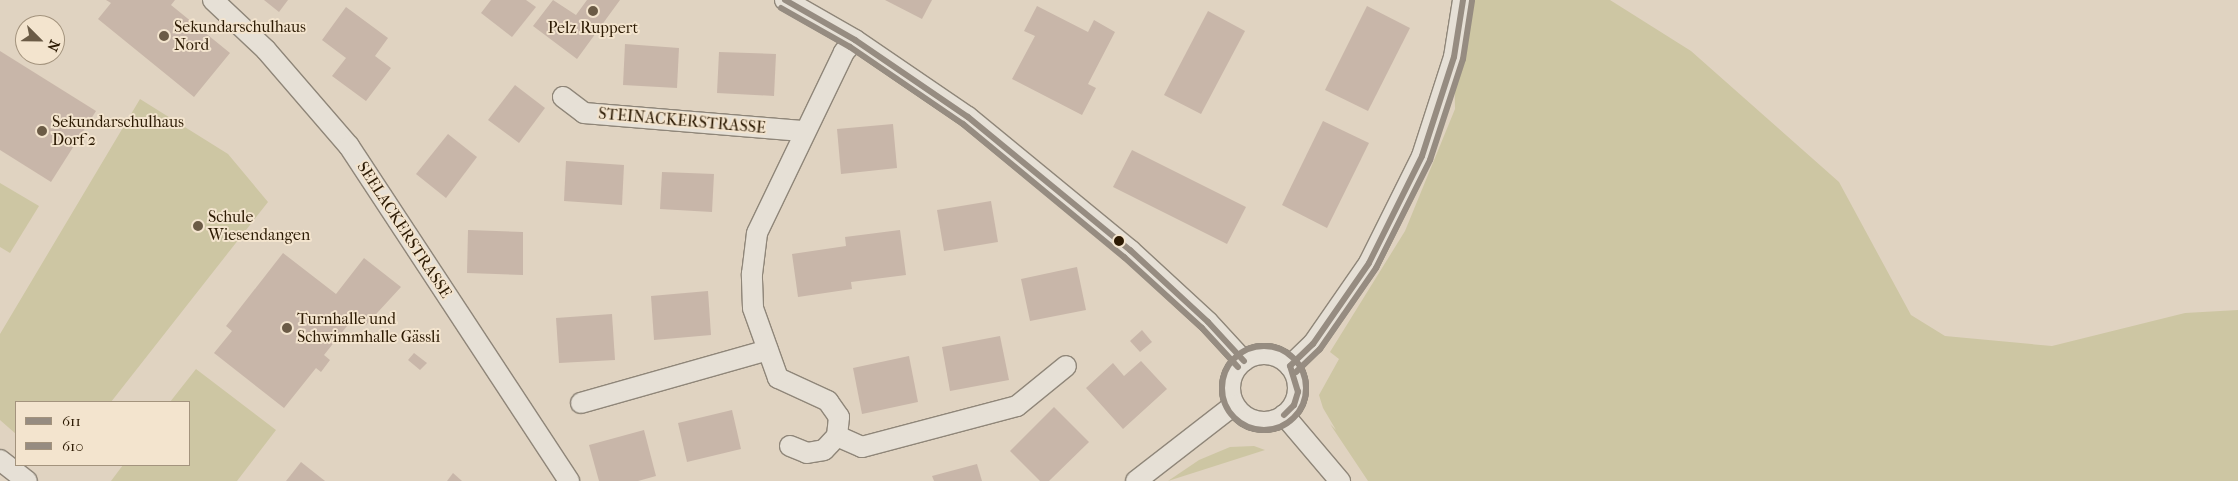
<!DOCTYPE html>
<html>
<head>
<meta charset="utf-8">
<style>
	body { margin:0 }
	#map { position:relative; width:2238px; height:481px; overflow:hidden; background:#e0d3c1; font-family:"IM FELL French Canon",serif }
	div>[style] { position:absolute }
	.green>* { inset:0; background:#cdc6a3 }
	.building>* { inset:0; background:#c8b6a9 }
	.roads { filter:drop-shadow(1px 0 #8f8679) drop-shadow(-1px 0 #8f8679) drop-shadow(0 1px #8f8679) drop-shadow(0 -1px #8f8679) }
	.street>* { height:20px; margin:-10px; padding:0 10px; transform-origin:10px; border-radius:10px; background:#e6e0d6 }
	.street>.ring { margin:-10px; padding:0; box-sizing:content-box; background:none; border:20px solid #e6e0d6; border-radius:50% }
	.bus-1>* { height:6px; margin:-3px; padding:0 3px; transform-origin:3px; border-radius:3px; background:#968c81 }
	.bus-2>* { height:6px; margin:-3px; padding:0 3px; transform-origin:3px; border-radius:3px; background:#968c81 }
	.bus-2>.ring { margin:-3px; padding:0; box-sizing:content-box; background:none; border:6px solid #968c81; border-radius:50% }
	.dots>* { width:14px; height:14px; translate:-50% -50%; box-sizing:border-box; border:2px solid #f3e4ce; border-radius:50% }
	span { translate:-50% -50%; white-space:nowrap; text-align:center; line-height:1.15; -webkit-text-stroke:4px #f3e4ce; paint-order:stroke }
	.poi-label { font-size:16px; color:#2c1a03 }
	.left { translate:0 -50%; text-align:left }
	.street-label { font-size:16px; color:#2c1a03 }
	.legend { position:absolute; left:15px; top:401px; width:175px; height:65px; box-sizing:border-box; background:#f3e4ce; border:1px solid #a3937d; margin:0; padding:6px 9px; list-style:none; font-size:15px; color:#2c1a03 }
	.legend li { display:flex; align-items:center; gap:10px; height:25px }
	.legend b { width:25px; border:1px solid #a3937d }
	.north { position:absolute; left:15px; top:15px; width:50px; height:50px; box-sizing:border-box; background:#f3e4ce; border:1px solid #a3937d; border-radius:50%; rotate:113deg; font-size:14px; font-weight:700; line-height:20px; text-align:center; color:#2c1a03 }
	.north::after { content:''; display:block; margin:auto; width:18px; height:22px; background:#6b5b46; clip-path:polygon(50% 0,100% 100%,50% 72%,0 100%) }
</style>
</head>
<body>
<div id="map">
	<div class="green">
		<div style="clip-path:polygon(1463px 0,1610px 0,1691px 51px,1839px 182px,1911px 315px,1945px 336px,2052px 346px,2185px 313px,2238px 310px,2238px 481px,1368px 481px,1330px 424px,1336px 430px,1323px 408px,1319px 395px,1339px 359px,1330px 352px,1405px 231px,1455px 109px,1454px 57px)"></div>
		<div style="clip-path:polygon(140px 99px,228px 154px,268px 202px,111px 402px,16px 402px,16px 434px,0 420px,0 334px)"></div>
		<div style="clip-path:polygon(0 183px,39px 206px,10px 253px,0 247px)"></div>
		<div style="clip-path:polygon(196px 369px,276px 430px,237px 481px,111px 481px,123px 465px,189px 465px,189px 402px,170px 402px)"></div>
		<div style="clip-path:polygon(1254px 446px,1265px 450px,1168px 481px,1199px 460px,1230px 447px)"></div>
	</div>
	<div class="building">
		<div style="clip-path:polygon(106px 0,175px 0,171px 5px,230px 53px,194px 97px,98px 19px,111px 3px)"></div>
		<div style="clip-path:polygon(264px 0,288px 0,279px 12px)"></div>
		<div style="clip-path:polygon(491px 0,526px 0,536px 7px,512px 37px,481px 13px)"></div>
		<div style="clip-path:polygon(553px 0,576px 15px,587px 0,620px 0,577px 59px,533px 26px)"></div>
		<div style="clip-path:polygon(885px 0,932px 0,922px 19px)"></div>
		<div style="clip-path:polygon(1037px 6px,1088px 32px,1094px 20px,1115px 32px,1088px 84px,1096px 88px,1082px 115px,1012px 79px,1035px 36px,1024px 31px)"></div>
		<div style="clip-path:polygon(1367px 6px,1410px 28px,1368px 111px,1325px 90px)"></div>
		<div style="clip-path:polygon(346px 7px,388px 38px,375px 56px,391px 68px,366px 101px,332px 76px,346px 58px,322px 40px)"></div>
		<div style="clip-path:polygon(1208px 11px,1245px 31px,1201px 114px,1164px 95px)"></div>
		<div style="clip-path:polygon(625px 44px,679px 48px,677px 88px,623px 85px)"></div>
		<div style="clip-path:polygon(0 51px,96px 111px,51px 182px,0 150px)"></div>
		<div style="clip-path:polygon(719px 52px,776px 54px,774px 96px,717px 93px)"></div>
		<div style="clip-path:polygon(515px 85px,545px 108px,519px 143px,488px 120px)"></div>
		<div style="clip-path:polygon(1323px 121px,1369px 143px,1327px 228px,1282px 205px)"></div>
		<div style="clip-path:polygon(893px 124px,897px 168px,841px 174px,837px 129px)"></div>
		<div style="clip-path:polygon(448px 134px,477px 157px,446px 198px,416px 174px)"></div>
		<div style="clip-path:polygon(1132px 150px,1246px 207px,1227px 244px,1113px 187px)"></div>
		<div style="clip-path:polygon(566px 161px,624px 165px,622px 205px,564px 201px)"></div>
		<div style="clip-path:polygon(662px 172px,714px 174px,712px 212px,660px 209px)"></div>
		<div style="clip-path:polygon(991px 201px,998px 242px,944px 251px,937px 210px)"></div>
		<div style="clip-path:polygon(468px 230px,523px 232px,523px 275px,467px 273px)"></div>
		<div style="clip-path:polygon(900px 230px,906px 275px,851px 282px,852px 289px,798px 297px,792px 254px,846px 246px,845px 237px)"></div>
		<div style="clip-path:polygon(283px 253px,336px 294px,364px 258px,401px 287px,366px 325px,355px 316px,324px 355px,330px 360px,321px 372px,316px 368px,284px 408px,214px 353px,232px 331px,226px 326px)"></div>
		<div style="clip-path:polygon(1077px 267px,1086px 310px,1030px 321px,1021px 279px)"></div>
		<div style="clip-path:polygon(708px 291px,711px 335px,654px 340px,651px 296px)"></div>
		<div style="clip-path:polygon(612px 314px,615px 360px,559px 363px,556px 318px)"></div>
		<div style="clip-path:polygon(1142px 330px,1152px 342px,1140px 352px,1130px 341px)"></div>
		<div style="clip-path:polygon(1000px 336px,1009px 380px,950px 391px,942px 347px)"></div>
		<div style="clip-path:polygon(414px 353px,427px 363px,420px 370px,408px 360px)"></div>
		<div style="clip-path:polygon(909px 356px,918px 402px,862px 414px,853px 368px)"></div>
		<div style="clip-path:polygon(1141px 361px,1167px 389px,1123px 429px,1086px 388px,1113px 363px,1124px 376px)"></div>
		<div style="clip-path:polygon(1054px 407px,1089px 442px,1049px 481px,1040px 481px,1010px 451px)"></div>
		<div style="clip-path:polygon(732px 410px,741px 449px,687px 462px,678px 423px)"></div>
		<div style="clip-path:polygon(644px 430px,656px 476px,638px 481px,599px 481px,589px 445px)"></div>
		<div style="clip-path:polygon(301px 462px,325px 481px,286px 481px)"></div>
		<div style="clip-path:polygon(977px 464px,982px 481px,934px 481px,932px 476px)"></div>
		<div style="clip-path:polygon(453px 473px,462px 481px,447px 481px)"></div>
	</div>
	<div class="roads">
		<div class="street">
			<div style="left:213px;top:0;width:73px;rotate:43.3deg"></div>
			<div style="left:266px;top:50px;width:127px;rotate:49.2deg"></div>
			<div style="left:349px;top:146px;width:401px;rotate:56.7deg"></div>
			<div style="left:785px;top:0;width:81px;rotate:29.7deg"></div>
			<div style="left:855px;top:40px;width:137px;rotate:34.3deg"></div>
			<div style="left:968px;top:117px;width:210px;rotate:39.4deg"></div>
			<div style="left:1130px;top:250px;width:106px;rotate:42.7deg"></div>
			<div style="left:1208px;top:322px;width:53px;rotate:47.3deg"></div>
			<div style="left:563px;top:97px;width:26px;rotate:37deg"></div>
			<div style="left:584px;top:113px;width:222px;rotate:4.7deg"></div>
			<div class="ring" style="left:1230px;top:354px;width:48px;height:48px"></div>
			<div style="left:1290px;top:366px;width:32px;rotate:-44deg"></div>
			<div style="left:1313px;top:344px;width:98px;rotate:-55.3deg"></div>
			<div style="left:1369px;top:263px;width:119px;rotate:-63.6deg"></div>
			<div style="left:1422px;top:156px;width:104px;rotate:-72.1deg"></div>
			<div style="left:1454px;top:57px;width:58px;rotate:-81deg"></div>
			<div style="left:581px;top:403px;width:194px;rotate:-15.8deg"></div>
			<div style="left:1284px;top:415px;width:87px;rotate:49.7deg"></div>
			<div style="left:837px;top:436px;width:27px;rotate:24deg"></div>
			<div style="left:862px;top:447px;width:160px;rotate:-14.8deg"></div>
			<div style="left:1017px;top:406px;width:63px;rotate:-39.2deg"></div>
			<div style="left:790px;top:446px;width:18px;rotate:22deg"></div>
			<div style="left:807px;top:453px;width:17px;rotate:-10deg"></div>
			<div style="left:824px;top:450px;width:19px;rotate:-47deg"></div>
			<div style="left:837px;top:436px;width:19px;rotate:-84deg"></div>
			<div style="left:839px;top:417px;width:19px;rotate:-125deg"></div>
			<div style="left:828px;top:401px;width:55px;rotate:-155.3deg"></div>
			<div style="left:778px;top:378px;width:74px;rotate:-109.7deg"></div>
			<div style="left:753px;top:308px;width:34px;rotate:-92deg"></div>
			<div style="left:752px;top:274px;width:41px;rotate:-83deg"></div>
			<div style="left:757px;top:233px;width:201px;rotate:-64.3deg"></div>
			<div style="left:844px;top:52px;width:16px;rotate:-47deg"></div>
			<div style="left:0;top:460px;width:34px;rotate:38deg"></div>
			<div style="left:1136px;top:481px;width:124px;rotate:-37.8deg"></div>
		</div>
	</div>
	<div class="bus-1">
		<div style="left:785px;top:0;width:81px;rotate:29.7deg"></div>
		<div style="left:855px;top:40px;width:137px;rotate:34.3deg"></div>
		<div style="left:968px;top:117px;width:210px;rotate:39.4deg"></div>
		<div style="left:1130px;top:250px;width:106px;rotate:42.7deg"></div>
		<div style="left:1208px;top:322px;width:53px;rotate:47.3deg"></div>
		<div style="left:1290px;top:366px;width:32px;rotate:-44deg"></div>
		<div style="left:1313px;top:344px;width:98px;rotate:-55.3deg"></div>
		<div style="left:1369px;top:263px;width:119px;rotate:-63.6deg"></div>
		<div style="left:1422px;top:156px;width:104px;rotate:-72.1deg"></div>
		<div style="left:1454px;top:57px;width:58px;rotate:-81deg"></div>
		<div style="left:1284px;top:415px;width:14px;rotate:-45deg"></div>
		<div style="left:1294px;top:405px;width:14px;rotate:-73deg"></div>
		<div style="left:1298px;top:392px;width:27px;rotate:-107deg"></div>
	</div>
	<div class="bus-2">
		<div style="left:781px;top:8px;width:79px;rotate:29.5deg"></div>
		<div style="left:850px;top:47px;width:137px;rotate:34.3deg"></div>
		<div style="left:963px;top:124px;width:209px;rotate:39.6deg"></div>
		<div style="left:1124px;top:257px;width:105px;rotate:42.3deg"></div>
		<div style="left:1202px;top:328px;width:53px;rotate:47.3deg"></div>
		<div class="ring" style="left:1222px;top:346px;width:78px;height:78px"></div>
		<div style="left:1296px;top:372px;width:33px;rotate:-44deg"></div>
		<div style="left:1320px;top:349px;width:98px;rotate:-55.3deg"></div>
		<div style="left:1376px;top:268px;width:121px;rotate:-63.4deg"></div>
		<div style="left:1430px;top:160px;width:106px;rotate:-71.9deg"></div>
		<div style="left:1463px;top:59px;width:59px;rotate:-81.2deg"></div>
	</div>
	<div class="dots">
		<div style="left:593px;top:11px;background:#6b5b46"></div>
		<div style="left:164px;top:36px;background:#6b5b46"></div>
		<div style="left:42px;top:131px;background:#6b5b46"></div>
		<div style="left:198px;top:226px;background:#6b5b46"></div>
		<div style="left:1119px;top:241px;background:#2c1a03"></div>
		<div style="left:287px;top:328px;background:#6b5b46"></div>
	</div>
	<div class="poi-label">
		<span class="left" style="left:174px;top:36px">Sekundarschulhaus<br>Nord</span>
		<span style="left:593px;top:28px">Pelz Ruppert</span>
		<span class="left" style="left:52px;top:131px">Sekundarschulhaus<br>Dorf 2</span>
		<span class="left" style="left:208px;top:226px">Schule<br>Wiesendangen</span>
		<span class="left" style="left:297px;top:328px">Turnhalle und<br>Schwimmhalle Gässli</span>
	</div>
	<div class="street-label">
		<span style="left:682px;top:121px;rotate:5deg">STEINACKERSTRASSE</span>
		<span style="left:404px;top:230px;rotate:57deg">SEELACKERSTRASSE</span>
	</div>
	<ul class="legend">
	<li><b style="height:6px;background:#968c81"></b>611</li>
	<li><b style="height:6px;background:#968c81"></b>610</li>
	</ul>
	<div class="north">N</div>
</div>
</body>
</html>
